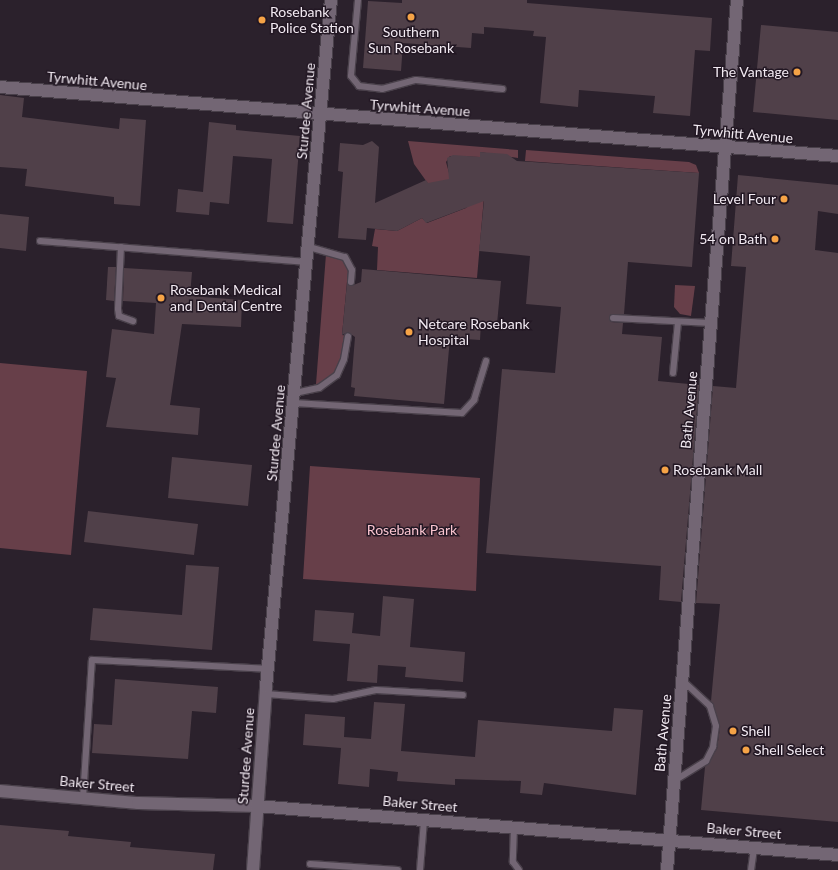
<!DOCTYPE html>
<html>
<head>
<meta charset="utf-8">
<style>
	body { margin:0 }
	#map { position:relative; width:838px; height:870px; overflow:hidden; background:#2b212c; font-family:Lato,sans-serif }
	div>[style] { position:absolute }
	.green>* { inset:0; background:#673f49 }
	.building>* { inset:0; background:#504049 }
	.roads { filter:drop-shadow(1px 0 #49404a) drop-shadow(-1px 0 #49404a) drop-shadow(0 1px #49404a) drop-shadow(0 -1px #49404a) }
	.lane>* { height:6px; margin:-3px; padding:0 3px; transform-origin:3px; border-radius:3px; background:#736674 }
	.street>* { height:12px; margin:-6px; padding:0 6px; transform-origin:6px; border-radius:6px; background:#736674 }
	.dots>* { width:11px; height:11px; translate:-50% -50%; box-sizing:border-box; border:2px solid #221723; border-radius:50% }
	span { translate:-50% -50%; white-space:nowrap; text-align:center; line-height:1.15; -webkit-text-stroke:3px #221723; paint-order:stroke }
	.poi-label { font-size:14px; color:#f2eaf2 }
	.left { translate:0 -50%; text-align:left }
	.right { translate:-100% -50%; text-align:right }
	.street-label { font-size:14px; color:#f2eaf2 }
	.park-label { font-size:14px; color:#f9c4cf }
</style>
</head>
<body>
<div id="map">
	<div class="green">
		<div style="clip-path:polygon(408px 141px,518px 150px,518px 158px,480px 152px,480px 157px,450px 156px,446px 162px,451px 180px,429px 185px,414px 164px)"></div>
		<div style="clip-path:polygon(526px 150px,689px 162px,696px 165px,699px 173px,525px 161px)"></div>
		<div style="clip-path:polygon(485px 185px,477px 278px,377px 270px,378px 247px,372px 246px,375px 229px,397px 231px,422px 218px,427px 223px,466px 208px)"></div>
		<div style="clip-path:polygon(337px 253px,350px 263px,351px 282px,347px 282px,342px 335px,348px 336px,341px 369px,319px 388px,316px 384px,326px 254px)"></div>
		<div style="clip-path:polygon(675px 285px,695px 286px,691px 316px,680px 314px,674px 307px)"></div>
		<div style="clip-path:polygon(0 363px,87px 371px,71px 555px,0 548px)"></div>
		<div style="clip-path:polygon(310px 466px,480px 478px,476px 591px,303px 579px)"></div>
	</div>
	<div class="building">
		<div style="clip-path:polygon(402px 0,527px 0,527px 3px,712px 18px,710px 51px,695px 50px,690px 116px,653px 113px,655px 96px,579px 90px,578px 107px,540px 103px,546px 37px,533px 36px,534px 31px,484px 27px,484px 34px,472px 33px,471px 48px,403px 43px,401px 71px,363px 68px,368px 1px,402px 3px)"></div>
		<div style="clip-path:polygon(761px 25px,838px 32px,838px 120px,753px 112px)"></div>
		<div style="clip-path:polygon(0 95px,24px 98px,22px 117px,119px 129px,120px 118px,146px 120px,140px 206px,114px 204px,114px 197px,25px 186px,27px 169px,0 167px)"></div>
		<div style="clip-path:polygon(209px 122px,236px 125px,236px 130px,300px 136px,293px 224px,267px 222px,272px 159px,233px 156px,229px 204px,210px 202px,209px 215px,176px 212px,178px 189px,203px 192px)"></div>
		<div style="clip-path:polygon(372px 141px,379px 147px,375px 203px,426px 180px,428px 183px,449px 179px,447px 158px,453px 155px,480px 157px,480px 152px,507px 154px,517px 161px,699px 173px,692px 267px,628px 262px,624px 314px,611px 314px,609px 318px,611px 322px,623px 323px,622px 334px,662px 337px,658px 381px,699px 385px,681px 602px,659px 600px,661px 566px,486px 553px,502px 369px,555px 373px,561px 307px,526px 304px,530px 256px,479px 251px,484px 201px,426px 223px,422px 218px,397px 231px,367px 228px,366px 240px,338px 238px,343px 172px,338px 171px,340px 143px,363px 145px)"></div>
		<div style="clip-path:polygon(738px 175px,838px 185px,838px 214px,818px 211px,815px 250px,838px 253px,838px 822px,701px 810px,705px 767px,717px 749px,720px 727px,711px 701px,720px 604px,696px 603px,713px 386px,736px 388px,746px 267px,731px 266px)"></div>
		<div style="clip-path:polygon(0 214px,29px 217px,26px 251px,0 248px)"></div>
		<div style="clip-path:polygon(108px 267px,116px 267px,114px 301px,106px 300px)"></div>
		<div style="clip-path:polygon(124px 268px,192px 272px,190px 296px,242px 300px,241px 327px,182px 324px,170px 405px,200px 408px,198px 435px,106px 427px,116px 378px,106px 377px,112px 329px,154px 334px,156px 303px,123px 301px)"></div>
		<div style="clip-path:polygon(362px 269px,501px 281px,497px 324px,481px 323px,480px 340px,450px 338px,444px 404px,354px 396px,355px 388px,351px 387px,355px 337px,348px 332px,342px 335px,347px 283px,351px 286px,361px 282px)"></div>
		<div style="clip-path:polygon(172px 457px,252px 465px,248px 506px,168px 498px)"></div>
		<div style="clip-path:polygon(88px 511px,198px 524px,194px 555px,84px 542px)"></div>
		<div style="clip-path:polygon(186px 565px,219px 567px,212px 650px,90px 640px,93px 608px,182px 615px)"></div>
		<div style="clip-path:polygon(383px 596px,414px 599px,410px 647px,465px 652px,463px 682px,405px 677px,406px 667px,378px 665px,377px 683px,347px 681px,350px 644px,313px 641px,315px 610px,354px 613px,352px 633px,380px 636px)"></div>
		<div style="clip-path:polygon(115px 679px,218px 687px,216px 713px,192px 711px,188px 759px,92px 753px,94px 724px,112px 725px)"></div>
		<div style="clip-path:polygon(374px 702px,405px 704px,401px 751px,475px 757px,478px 720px,612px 731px,614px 708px,643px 710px,636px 795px,544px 783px,542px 795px,520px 793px,521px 781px,455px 779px,455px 785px,397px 781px,398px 772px,370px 769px,369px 787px,338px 784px,341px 748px,303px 745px,305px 714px,345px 717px,344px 737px,371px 739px)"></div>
		<div style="clip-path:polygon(0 825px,69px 831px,68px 836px,131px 842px,130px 847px,215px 854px,213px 870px,0 870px)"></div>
	</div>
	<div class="roads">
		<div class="lane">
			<div style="left:358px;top:0;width:76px;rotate:95.3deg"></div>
			<div style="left:351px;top:76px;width:13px;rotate:51deg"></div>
			<div style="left:359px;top:86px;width:23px;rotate:7deg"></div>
			<div style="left:382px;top:89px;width:35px;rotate:-15deg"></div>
			<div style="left:416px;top:80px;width:87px;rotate:5.9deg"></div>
			<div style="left:40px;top:241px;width:268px;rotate:4.5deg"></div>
			<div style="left:121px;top:247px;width:62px;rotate:92.8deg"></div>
			<div style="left:118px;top:309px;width:7px;rotate:82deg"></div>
			<div style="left:119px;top:316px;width:15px;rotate:20deg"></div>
			<div style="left:309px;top:247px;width:37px;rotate:16deg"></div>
			<div style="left:345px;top:257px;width:15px;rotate:62deg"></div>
			<div style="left:352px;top:270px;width:12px;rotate:95deg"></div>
			<div style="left:613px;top:318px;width:98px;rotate:2.9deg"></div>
			<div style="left:673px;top:373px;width:51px;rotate:-84.4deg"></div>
			<div style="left:295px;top:393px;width:25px;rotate:-12deg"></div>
			<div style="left:319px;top:388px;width:22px;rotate:-36deg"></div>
			<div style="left:337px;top:375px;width:17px;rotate:-66deg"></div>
			<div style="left:344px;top:359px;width:23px;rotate:-80deg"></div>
			<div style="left:294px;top:403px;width:168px;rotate:3.4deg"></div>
			<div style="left:462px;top:413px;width:18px;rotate:-47deg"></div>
			<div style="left:474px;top:400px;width:41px;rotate:-72.9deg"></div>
			<div style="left:266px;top:694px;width:67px;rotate:4.3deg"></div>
			<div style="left:333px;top:699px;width:44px;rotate:-11.8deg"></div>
			<div style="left:376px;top:690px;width:87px;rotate:3.3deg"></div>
			<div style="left:674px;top:781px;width:38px;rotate:-32deg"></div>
			<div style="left:706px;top:761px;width:16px;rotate:-63deg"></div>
			<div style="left:713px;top:747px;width:21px;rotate:-82deg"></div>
			<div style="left:716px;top:726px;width:21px;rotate:-107deg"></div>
			<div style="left:710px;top:706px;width:38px;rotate:-137deg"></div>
			<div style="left:83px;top:798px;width:138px;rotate:-86.3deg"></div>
			<div style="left:92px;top:660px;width:176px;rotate:2.9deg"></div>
			<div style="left:514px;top:827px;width:35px;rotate:92deg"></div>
			<div style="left:513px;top:862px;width:10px;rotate:53deg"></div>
			<div style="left:310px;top:864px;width:88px;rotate:3.9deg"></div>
			<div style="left:420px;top:870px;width:50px;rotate:-85.4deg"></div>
			<div style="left:751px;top:870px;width:22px;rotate:-82deg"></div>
		</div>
		<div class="street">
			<div style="left:0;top:87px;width:841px;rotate:4.71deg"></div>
			<div style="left:0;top:791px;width:139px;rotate:5deg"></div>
			<div style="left:138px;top:803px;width:119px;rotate:1.4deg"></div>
			<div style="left:257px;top:806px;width:583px;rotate:4.82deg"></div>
			<div style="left:253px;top:870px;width:183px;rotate:-85.9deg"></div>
			<div style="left:266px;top:687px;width:690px;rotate:-84.6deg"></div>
			<div style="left:667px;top:870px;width:873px;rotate:-85.4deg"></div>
		</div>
	</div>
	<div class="dots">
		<div style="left:411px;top:17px;background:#f5a346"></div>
		<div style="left:262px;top:20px;background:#f5a346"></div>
		<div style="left:797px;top:72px;background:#f5a346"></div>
		<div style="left:784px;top:199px;background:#f5a346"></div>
		<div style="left:775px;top:239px;background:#f5a346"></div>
		<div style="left:161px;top:298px;background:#f5a346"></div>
		<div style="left:409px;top:332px;background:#f5a346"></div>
		<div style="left:665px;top:470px;background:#f5a346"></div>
		<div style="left:733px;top:731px;background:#f5a346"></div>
		<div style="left:746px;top:750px;background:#f5a346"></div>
	</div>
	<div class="poi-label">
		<span class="left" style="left:270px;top:20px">Rosebank<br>Police Station</span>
		<span style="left:411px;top:40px">Southern<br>Sun Rosebank</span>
		<span class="right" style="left:789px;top:72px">The Vantage</span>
		<span class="right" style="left:776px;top:199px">Level Four</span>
		<span class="right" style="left:767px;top:239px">54 on Bath</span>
		<span class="left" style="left:170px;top:298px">Rosebank Medical<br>and Dental Centre</span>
		<span class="left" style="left:418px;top:332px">Netcare Rosebank<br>Hospital</span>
		<span class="left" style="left:673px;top:470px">Rosebank Mall</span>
		<span class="left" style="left:741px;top:731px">Shell</span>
		<span class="left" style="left:754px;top:750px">Shell Select</span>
	</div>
	<div class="street-label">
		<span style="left:97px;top:81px;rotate:5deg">Tyrwhitt Avenue</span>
		<span style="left:420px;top:108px;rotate:4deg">Tyrwhitt Avenue</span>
		<span style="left:306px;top:111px;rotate:-85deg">Sturdee Avenue</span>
		<span style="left:743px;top:134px;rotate:5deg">Tyrwhitt Avenue</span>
		<span style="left:689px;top:410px;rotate:-85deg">Bath Avenue</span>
		<span style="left:276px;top:433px;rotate:-85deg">Sturdee Avenue</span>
		<span style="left:663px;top:733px;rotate:-85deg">Bath Avenue</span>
		<span style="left:246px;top:756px;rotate:-86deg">Sturdee Avenue</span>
		<span style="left:97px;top:784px;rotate:5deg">Baker Street</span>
		<span style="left:420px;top:804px;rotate:5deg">Baker Street</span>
		<span style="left:744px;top:831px;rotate:5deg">Baker Street</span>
	</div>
	<div class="park-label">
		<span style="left:412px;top:530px">Rosebank Park</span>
	</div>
</div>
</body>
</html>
